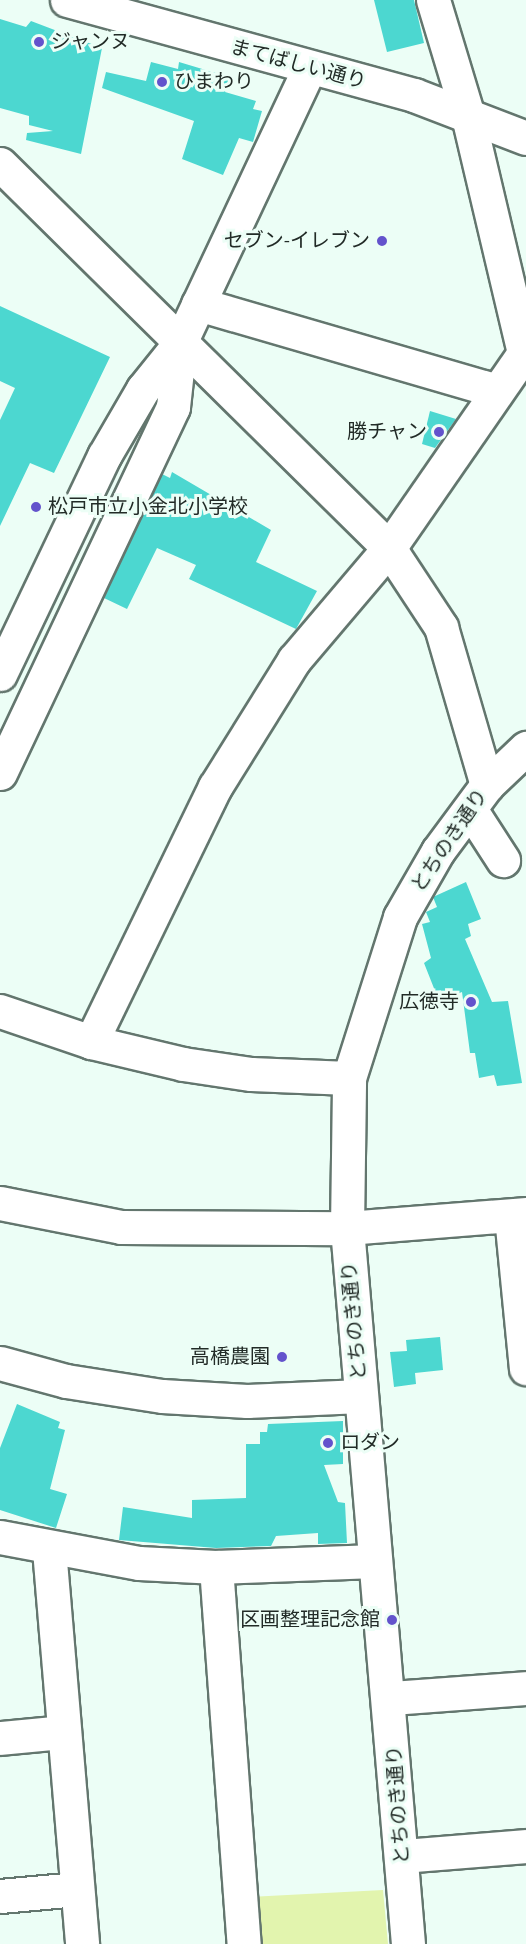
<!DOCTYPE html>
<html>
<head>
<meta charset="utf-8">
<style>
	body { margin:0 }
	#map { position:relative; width:526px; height:1944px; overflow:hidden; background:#ecfef6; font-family:"Source Sans 3","Noto Sans JP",sans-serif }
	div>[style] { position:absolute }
	.green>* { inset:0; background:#e2f4ae }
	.building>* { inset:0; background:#4cd7d0 }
	.roads { filter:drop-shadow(2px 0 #63766e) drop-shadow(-2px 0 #63766e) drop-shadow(0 2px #63766e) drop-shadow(0 -2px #63766e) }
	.minor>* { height:33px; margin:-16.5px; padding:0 16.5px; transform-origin:16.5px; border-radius:16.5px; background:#fff }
	.dots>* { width:16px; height:16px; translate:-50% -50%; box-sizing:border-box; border:3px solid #ecfef6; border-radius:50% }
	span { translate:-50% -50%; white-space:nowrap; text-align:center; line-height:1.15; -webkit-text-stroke:6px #ecfef6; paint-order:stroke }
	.poi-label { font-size:20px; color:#222b27 }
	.left { translate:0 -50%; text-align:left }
	.right { translate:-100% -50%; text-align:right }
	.street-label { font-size:20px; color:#222b27 }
</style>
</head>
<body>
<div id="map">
	<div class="green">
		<div style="clip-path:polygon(383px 1890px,388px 1944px,252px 1944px,248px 1897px)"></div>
	</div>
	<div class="building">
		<div style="clip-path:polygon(374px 0,414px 0,424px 43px,387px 52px)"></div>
		<div style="clip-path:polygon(0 19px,26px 27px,31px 21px,102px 48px,81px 154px,26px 140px,27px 133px,53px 131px,29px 125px,29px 116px,0 108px)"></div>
		<div style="clip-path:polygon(151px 62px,178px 69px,179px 62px,229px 77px,225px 92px,256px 101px,253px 109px,262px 111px,253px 142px,239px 138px,223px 175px,182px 159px,194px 121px,102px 88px,106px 72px,146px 81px)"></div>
		<div style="clip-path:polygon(0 306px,110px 357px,54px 473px,30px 463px,0 526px,0 420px,15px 388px,0 381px)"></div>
		<div style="clip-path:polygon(430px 411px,456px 419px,435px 448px,422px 444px)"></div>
		<div style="clip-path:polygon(172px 472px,271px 530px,256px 562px,317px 591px,296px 629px,189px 579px,196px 565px,157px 548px,127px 609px,104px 598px,162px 474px,170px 478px)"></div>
		<div style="clip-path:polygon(466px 882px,481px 919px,468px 924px,471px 936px,465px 939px,492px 1002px,508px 1001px,522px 1083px,497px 1086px,494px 1075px,479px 1078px,475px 1053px,470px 1053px,462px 992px,439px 1001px,424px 963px,431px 958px,422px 924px,430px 922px,426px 912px,437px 907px,433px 897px)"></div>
		<div style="clip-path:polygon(440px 1337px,443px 1370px,415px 1373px,416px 1384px,394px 1387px,390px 1352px,407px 1351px,406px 1340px)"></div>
		<div style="clip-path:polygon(17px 1404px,60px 1422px,58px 1428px,65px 1430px,50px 1489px,67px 1494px,56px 1528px,0 1510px,0 1448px)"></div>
		<div style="clip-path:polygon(343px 1421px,343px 1464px,324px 1465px,338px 1502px,345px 1503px,347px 1543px,318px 1544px,318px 1533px,276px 1536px,271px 1546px,216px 1548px,119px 1540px,123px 1507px,192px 1518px,192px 1500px,246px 1498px,246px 1444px,260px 1444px,260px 1432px,267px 1432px,268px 1424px)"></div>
	</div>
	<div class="roads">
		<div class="minor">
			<div style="left:67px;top:0;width:360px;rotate:15.3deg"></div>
			<div style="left:414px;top:95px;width:120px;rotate:21deg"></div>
			<div style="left:433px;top:0;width:121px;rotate:73.2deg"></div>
			<div style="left:468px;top:116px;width:252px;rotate:76.7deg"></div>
			<div style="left:0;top:164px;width:547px;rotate:44.63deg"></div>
			<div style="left:389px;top:548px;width:95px;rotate:56.6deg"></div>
			<div style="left:441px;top:627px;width:165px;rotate:73.8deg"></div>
			<div style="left:198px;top:304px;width:311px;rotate:16.2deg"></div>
			<div style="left:0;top:674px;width:242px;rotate:-64.5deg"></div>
			<div style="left:104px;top:456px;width:78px;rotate:-59.8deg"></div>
			<div style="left:143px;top:389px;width:59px;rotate:-51.2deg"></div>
			<div style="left:180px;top:343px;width:303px;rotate:-64.8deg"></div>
			<div style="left:0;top:773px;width:405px;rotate:-64.7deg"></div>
			<div style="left:173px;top:407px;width:64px;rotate:-83.8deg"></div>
			<div style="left:470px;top:809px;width:61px;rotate:57.1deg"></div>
			<div style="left:0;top:1011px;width:96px;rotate:18.8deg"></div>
			<div style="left:91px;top:1042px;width:95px;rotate:13.4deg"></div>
			<div style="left:183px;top:1064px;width:69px;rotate:8.4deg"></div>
			<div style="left:251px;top:1074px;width:98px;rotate:2.3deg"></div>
			<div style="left:91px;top:1042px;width:284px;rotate:-64.1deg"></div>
			<div style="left:215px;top:787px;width:150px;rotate:-58.1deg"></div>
			<div style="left:294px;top:660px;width:147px;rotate:-49.7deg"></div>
			<div style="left:389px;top:548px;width:241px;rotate:-55.3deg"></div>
			<div style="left:0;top:1203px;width:123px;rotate:11.2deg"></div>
			<div style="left:121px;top:1227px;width:226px;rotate:0.3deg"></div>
			<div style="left:347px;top:1228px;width:180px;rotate:-4.5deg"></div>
			<div style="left:511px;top:1216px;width:153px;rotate:84.4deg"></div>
			<div style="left:0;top:1363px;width:68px;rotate:15.3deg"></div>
			<div style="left:66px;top:1381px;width:97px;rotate:8.9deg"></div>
			<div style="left:162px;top:1396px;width:85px;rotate:3.4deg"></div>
			<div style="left:247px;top:1401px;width:114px;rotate:-2.5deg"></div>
			<div style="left:0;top:1537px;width:141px;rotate:10.6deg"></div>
			<div style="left:139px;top:1563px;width:77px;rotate:3deg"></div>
			<div style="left:216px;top:1567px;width:159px;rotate:-2.2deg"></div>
			<div style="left:49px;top:1549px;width:396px;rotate:85.2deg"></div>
			<div style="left:216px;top:1567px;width:378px;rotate:85.8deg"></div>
			<div style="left:391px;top:1698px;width:135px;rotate:-4.2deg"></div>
			<div style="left:0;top:1738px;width:64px;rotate:-5.4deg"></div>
			<div style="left:402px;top:1856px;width:124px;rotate:-4.6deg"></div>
			<div style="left:0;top:1896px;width:77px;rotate:-5.2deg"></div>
			<div style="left:408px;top:1944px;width:719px;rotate:-94.87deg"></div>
			<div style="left:347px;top:1228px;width:150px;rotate:-89.2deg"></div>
			<div style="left:349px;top:1078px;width:169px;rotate:-72.4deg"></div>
			<div style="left:400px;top:917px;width:76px;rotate:-60.1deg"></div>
			<div style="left:438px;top:851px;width:82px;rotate:-53.4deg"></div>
			<div style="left:487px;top:785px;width:54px;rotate:-43.5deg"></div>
		</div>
	</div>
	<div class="dots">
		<div style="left:39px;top:42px;background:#6353cc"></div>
		<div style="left:162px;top:82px;background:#6353cc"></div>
		<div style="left:382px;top:241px;background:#6353cc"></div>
		<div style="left:439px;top:432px;background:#6353cc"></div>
		<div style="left:36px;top:507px;background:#6353cc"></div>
		<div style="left:471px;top:1002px;background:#6353cc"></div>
		<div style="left:282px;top:1357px;background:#6353cc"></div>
		<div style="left:328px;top:1443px;background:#6353cc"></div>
		<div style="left:392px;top:1620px;background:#6353cc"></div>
	</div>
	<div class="poi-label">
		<span class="left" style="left:51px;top:42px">ジャンヌ</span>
		<span class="left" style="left:174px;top:82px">ひまわり</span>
		<span class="right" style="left:370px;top:241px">セブン-イレブン</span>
		<span class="right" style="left:427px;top:432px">勝チャン</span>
		<span class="left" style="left:48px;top:507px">松戸市立小金北小学校</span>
		<span class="right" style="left:459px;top:1002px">広徳寺</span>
		<span class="right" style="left:270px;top:1357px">高橋農園</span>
		<span class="left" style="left:340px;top:1443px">ロダン</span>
		<span class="right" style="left:380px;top:1620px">区画整理記念館</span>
	</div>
	<div class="street-label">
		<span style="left:298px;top:65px;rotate:15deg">まてばしい通り</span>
		<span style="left:450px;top:841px;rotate:-56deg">とちのき通り</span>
		<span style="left:355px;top:1321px;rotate:-95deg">とちのき通り</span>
		<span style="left:399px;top:1805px;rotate:-94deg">とちのき通り</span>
	</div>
</div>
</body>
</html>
